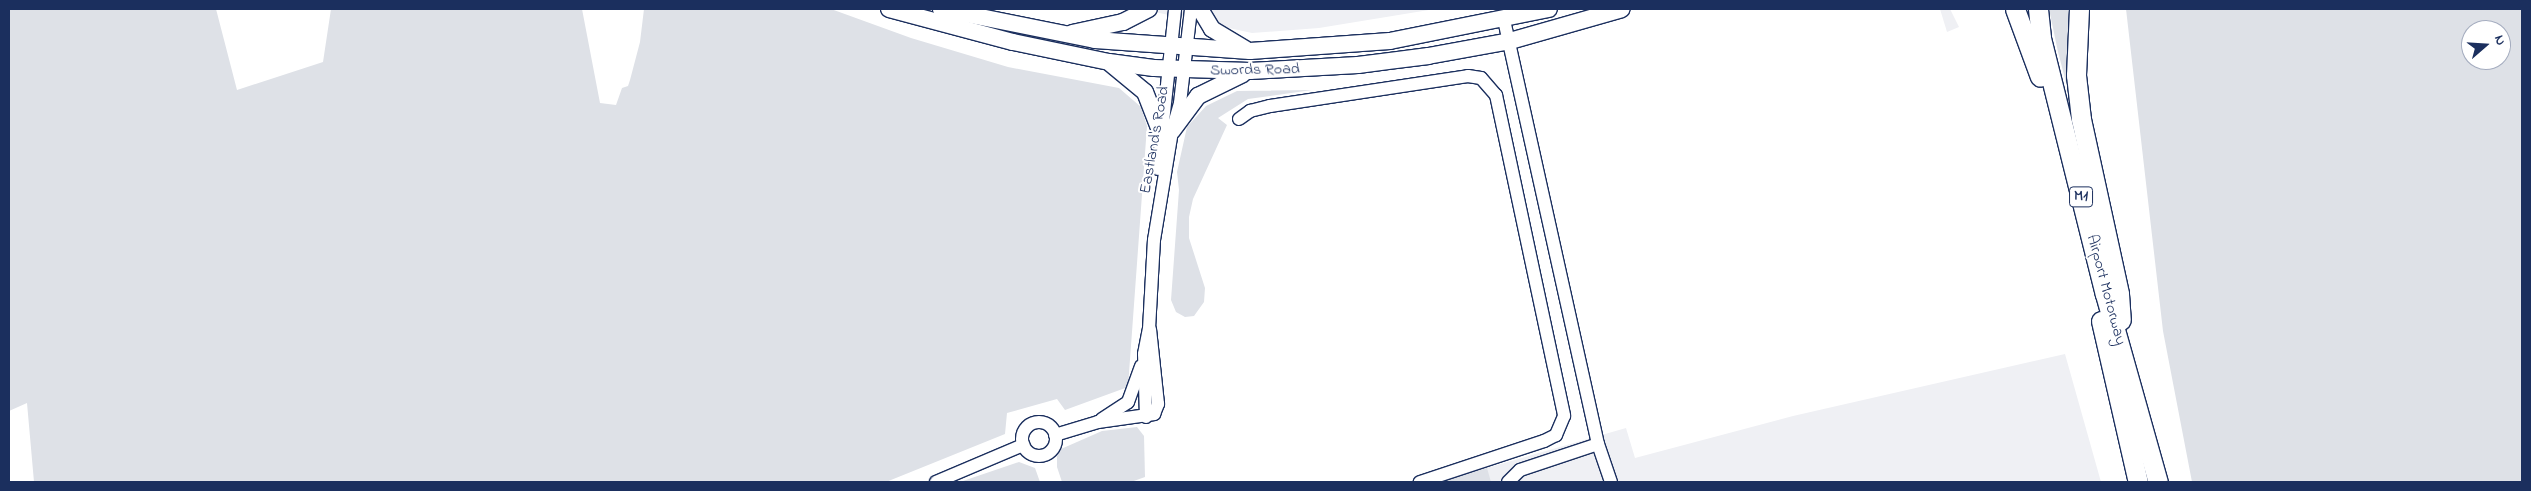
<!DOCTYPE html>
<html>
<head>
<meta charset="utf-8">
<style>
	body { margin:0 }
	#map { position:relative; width:2531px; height:491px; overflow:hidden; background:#fff; font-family:"Indie Flower",sans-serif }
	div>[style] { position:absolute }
	.built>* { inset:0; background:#eff0f4 }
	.green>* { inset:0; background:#dee1e7 }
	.roads { filter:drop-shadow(1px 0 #1b2f5e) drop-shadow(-1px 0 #1b2f5e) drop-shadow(0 1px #1b2f5e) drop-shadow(0 -1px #1b2f5e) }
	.minor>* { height:12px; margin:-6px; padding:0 6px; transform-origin:6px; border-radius:6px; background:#fff }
	.minor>.ring { margin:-6px; padding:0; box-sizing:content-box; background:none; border:12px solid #fff; border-radius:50% }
	.major>* { height:16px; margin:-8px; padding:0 8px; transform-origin:8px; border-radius:8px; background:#fff }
	.highway>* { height:19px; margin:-9.5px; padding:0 9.5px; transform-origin:9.5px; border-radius:9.5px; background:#fff }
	span { translate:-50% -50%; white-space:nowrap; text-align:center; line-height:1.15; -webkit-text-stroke:4px #fff; paint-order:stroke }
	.shield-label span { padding:1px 4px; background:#fff; border:1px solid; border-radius:4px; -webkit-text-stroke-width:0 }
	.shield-label { font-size:15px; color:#1b2f5e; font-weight:700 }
	.street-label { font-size:16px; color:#1b2f5e }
	.frame { position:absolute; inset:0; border:10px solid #1b2f5e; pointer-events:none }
	.north { position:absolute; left:2461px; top:20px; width:50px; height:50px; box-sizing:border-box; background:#fff; border:1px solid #a4acbf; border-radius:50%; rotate:71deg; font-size:14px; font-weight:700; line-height:20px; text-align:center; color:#1b2f5e }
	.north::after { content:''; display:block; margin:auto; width:18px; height:22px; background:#1b2f5e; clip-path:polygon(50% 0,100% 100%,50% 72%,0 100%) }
</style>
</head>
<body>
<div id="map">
	<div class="built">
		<div style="clip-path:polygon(1141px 9px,1435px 9px,1319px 28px,1252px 33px)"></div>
		<div style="clip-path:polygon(1940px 9px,1950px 9px,1959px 27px,1947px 32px)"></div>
		<div style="clip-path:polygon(2065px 354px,2101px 482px,1438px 482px,1626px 428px,1635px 458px,1793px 416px)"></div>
	</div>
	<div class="green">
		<div style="clip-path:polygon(9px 9px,216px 9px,237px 90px,323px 62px,331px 9px,582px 9px,600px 103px,616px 105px,622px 88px,628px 86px,630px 80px,640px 42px,644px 9px,831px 9px,911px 38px,1008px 67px,1119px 88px,1141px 107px,1147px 126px,1128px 387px,1065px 410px,1057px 399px,1007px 413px,1005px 434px,886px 482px,34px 482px,27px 403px,9px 411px)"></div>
		<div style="clip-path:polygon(2049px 9px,2074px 9px,2068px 90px,2058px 52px)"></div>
		<div style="clip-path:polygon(evenodd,2126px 9px,2522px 9px,2522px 482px,2192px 482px,2163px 331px,2126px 9px,2471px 30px,2501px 30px,2501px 60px,2471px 60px,2471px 30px)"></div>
		<div style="clip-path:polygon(1312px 90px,1248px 99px,1218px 118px,1227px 125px,1193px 199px,1189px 217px,1189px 238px,1205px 288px,1204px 302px,1194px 316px,1185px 317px,1176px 312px,1171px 300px,1179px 190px,1177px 172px,1187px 127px,1206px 106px,1237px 91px)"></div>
		<div style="clip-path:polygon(1137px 427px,1144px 436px,1145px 477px,1131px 482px,1062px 482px,1057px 467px,1057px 456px,1061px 449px,1102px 431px)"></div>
		<div style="clip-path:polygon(1019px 462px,1035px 468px,1040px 482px,960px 482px)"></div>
		<div style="clip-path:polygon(1487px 468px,1491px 482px,1439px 482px)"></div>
	</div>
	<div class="roads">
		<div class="minor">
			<div style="left:1504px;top:20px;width:434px;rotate:77.5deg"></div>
			<div style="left:1598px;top:444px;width:40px;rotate:71.1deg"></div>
			<div style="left:1239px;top:119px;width:14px;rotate:-36deg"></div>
			<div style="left:1250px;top:111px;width:21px;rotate:-14deg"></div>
			<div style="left:1270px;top:106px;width:200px;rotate:-8.6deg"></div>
			<div style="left:1468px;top:76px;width:13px;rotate:9deg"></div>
			<div style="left:1481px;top:78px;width:23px;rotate:49deg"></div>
			<div style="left:1496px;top:95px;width:328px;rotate:78deg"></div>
			<div style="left:1564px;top:416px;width:21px;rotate:113deg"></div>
			<div style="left:1556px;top:435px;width:13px;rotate:153deg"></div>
			<div style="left:1544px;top:441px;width:131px;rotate:161.7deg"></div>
			<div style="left:1158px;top:169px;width:161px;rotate:-83.9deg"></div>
			<div style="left:1146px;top:417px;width:63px;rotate:-91.8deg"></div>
			<div style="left:1144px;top:354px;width:25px;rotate:-79deg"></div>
			<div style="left:1149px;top:329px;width:89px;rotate:-86.8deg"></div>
			<div style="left:1154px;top:240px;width:110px;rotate:-80.6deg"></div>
			<div style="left:1172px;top:131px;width:29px;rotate:-74deg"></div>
			<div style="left:1180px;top:103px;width:95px;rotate:-83.3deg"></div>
			<div style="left:1102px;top:419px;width:31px;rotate:-33deg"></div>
			<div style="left:1128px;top:402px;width:38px;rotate:-70deg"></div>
			<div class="ring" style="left:1022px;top:422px;width:22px;height:22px"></div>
			<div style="left:1055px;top:435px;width:45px;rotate:-16.8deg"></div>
			<div style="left:1098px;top:422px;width:57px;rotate:-8.1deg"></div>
			<div style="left:1154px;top:414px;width:11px;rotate:-68deg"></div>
			<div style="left:1158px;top:404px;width:75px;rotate:-96.1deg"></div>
			<div style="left:936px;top:482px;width:95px;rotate:-23deg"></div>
			<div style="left:1508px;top:482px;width:17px;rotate:-45deg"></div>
			<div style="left:1520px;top:470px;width:82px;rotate:-18.4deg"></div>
		</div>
		<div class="major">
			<div style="left:889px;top:9px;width:128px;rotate:14.9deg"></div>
			<div style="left:1013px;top:42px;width:98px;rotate:11.8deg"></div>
			<div style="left:1109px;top:62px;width:45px;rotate:7.6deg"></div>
			<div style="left:1154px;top:68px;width:96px;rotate:1.8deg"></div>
			<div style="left:1250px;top:71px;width:108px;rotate:-3.2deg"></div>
			<div style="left:1358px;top:65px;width:71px;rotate:-7.3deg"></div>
			<div style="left:1428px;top:56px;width:83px;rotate:-10.4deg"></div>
			<div style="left:1510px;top:41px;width:116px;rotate:-15.9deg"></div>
			<div style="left:941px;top:9px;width:157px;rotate:11.4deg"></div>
			<div style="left:1095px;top:40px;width:155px;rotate:4.1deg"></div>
			<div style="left:1250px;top:51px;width:140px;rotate:-4.1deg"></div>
			<div style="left:1390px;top:41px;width:162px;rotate:-11.4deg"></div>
			<div style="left:1200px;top:9px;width:23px;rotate:59deg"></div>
			<div style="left:1212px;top:29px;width:39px;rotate:31deg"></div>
			<div style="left:1072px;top:33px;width:52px;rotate:-12.2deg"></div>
			<div style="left:1123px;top:22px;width:29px;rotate:-27deg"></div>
			<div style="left:1111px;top:64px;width:44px;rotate:39.5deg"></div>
			<div style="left:1145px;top:92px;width:44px;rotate:68.7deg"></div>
			<div style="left:1172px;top:131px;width:44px;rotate:-53.4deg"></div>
			<div style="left:1198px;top:96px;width:50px;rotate:-26.1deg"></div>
		</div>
		<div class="highway">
			<div style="left:2015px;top:9px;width:72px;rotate:69.8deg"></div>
			<div style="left:2038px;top:9px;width:29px;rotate:84deg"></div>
			<div style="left:2041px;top:38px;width:264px;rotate:76deg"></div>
			<div style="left:2105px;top:294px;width:195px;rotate:74.3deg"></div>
			<div style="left:2079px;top:9px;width:66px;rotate:92.6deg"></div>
			<div style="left:2076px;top:75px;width:44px;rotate:83.5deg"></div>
			<div style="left:2081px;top:119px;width:179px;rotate:77.7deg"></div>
			<div style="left:2119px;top:294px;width:26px;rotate:86deg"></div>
			<div style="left:2101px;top:321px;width:165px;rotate:77.1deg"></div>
		</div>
	</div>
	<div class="shield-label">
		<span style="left:2081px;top:197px">M1</span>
	</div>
	<div class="street-label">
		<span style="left:1255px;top:70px;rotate:-1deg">Swords Road</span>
		<span style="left:1155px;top:140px;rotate:-80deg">Eastland's Road</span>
		<span style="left:2106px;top:290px;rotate:75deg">Airport Motorway</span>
	</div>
	<div class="frame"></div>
	<div class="north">N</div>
</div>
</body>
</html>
